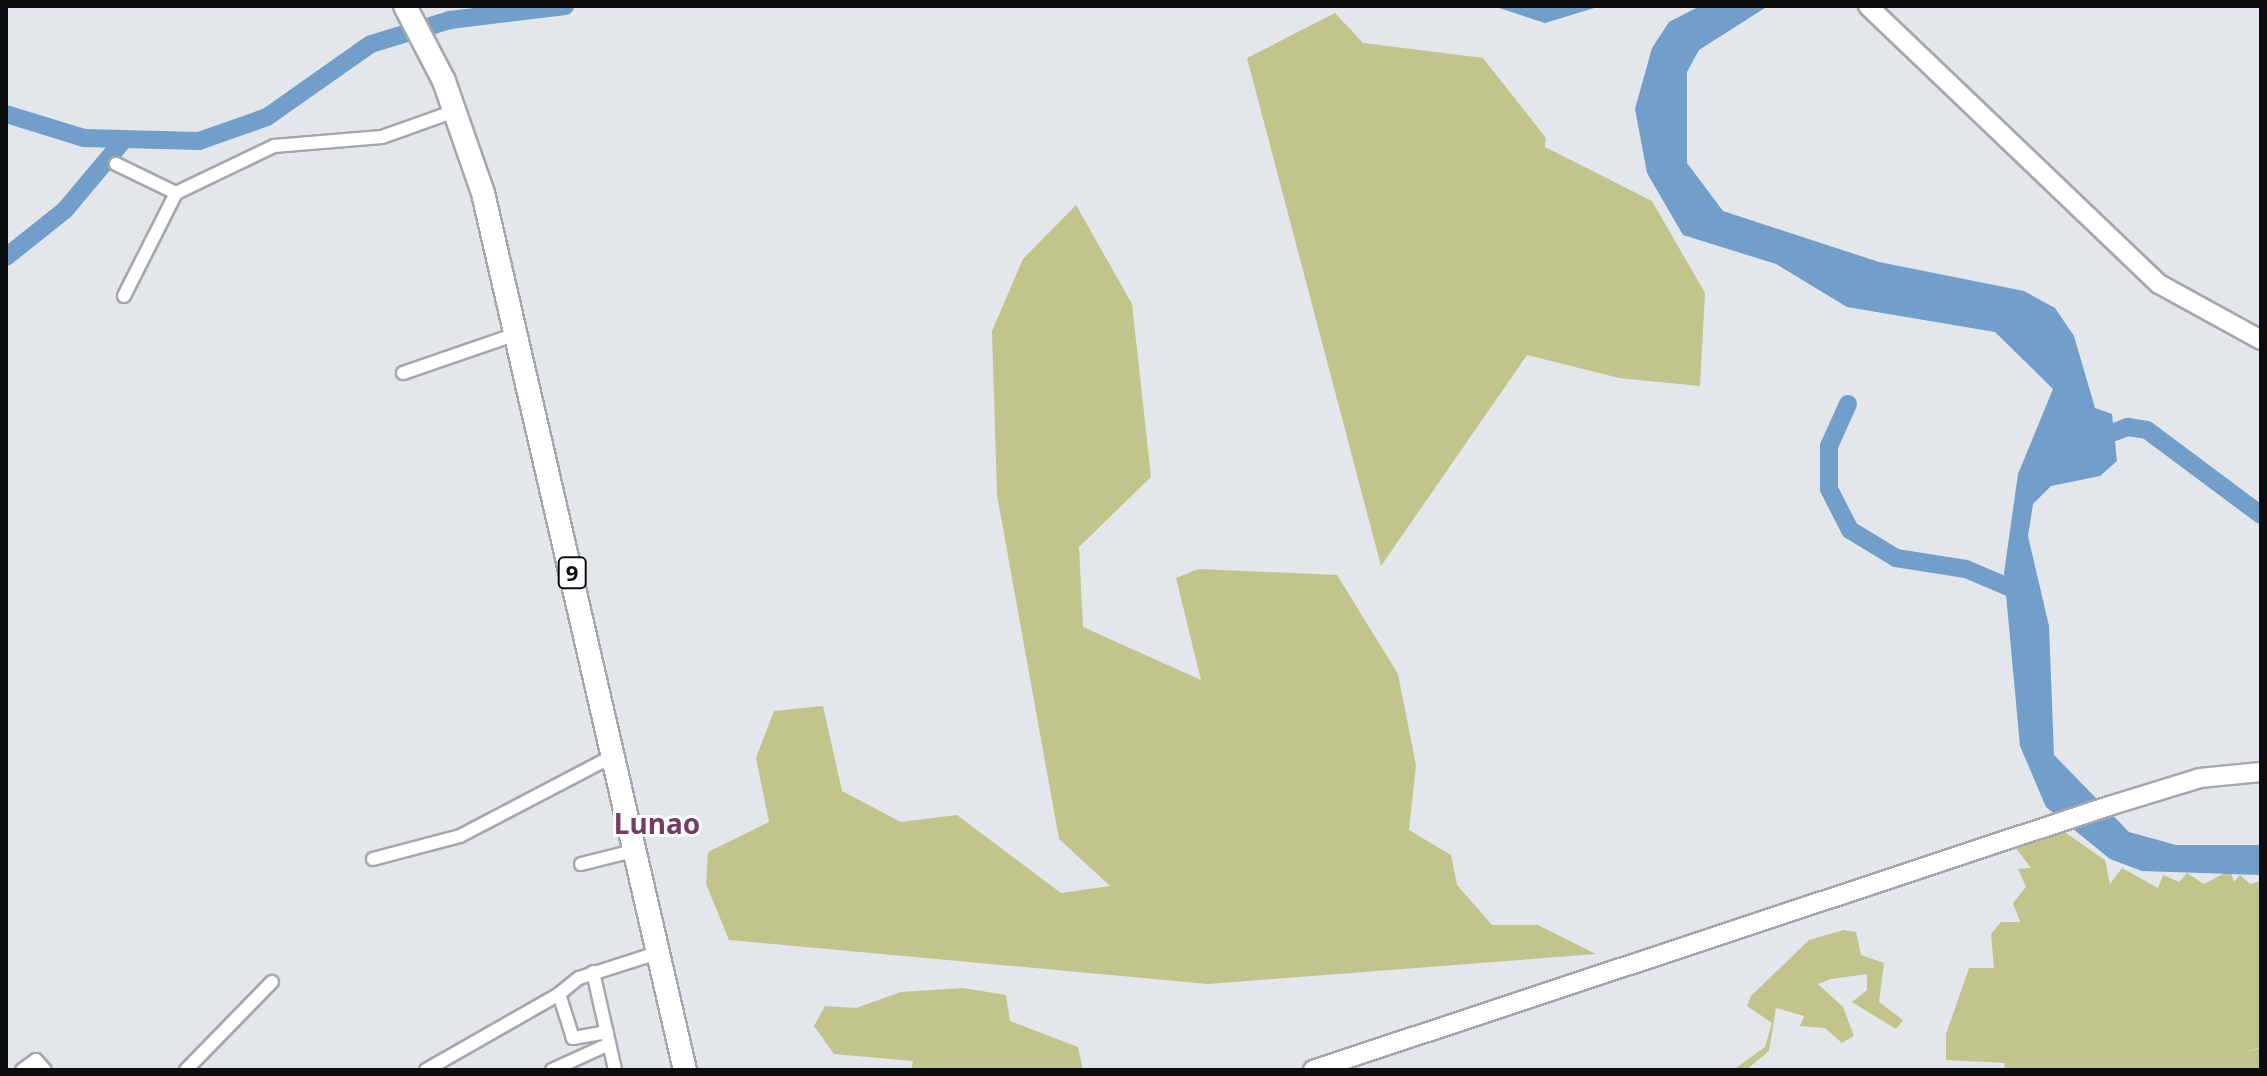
<!DOCTYPE html>
<html>
<head>
<meta charset="utf-8">
<style>
	body { margin:0 }
	#map { position:relative; width:2267px; height:1076px; overflow:hidden; background:#e3e6eb; font-family:"Noto Sans",sans-serif }
	div>[style] { position:absolute }
	.green>* { inset:0; background:#c1c58c }
	.water>* { inset:0; background:#729eca }
	.river>* { height:18px; margin:-9px; padding:0 9px; transform-origin:9px; border-radius:9px; background:#729eca }
	.roads { filter:drop-shadow(2px 0 #a4a7ab) drop-shadow(-2px 0 #a4a7ab) drop-shadow(0 2px #a4a7ab) drop-shadow(0 -2px #a4a7ab) }
	.street>* { height:12px; margin:-6px; padding:0 6px; transform-origin:6px; border-radius:6px; background:#fff }
	.secondary>* { height:18px; margin:-9px; padding:0 9px; transform-origin:9px; border-radius:9px; background:#fff }
	.highway>* { height:22px; margin:-11px; padding:0 11px; transform-origin:11px; border-radius:11px; background:#fff }
	span { translate:-50% -50%; white-space:nowrap; text-align:center; line-height:1.15; -webkit-text-stroke:6px #fff; paint-order:stroke }
	.shield-label span { padding:2px 6px; background:#fff; border:2px solid; border-radius:6px; -webkit-text-stroke-width:0 }
	.shield-label { font-size:22px; color:#0c0d0f; font-weight:700 }
	.quarter-label { font-size:28px; color:#743c69; font-weight:700 }
	.frame { position:absolute; inset:0; border:8px solid #0c0d0f; pointer-events:none }
</style>
</head>
<body>
<div id="map">
	<div class="green">
		<div style="clip-path:polygon(1335px 13px,1363px 43px,1483px 58px,1546px 138px,1545px 147px,1652px 201px,1705px 293px,1700px 386px,1619px 378px,1527px 355px,1381px 566px,1247px 58px)"></div>
		<div style="clip-path:polygon(1076px 205px,1132px 304px,1151px 477px,1079px 547px,1083px 627px,1201px 680px,1176px 578px,1198px 569px,1337px 575px,1398px 674px,1416px 765px,1409px 830px,1451px 855px,1457px 885px,1492px 925px,1538px 925px,1596px 954px,1208px 984px,729px 940px,706px 884px,708px 852px,769px 822px,756px 758px,774px 711px,823px 706px,842px 791px,901px 822px,957px 815px,1061px 893px,1110px 886px,1059px 839px,997px 495px,992px 331px,1023px 259px)"></div>
		<div style="clip-path:polygon(2063px 831px,2105px 860px,2110px 884px,2122px 868px,2158px 888px,2163px 875px,2179px 882px,2187px 873px,2204px 884px,2230px 870px,2234px 882px,2240px 875px,2250px 884px,2261px 881px,2261px 1047px,2243px 1053px,2261px 1048px,2261px 1070px,2004px 1070px,2005px 1063px,1946px 1060px,1946px 1034px,1969px 968px,1994px 968px,1991px 934px,2001px 922px,2020px 922px,2013px 903px,2026px 887px,2018px 869px,2031px 868px,2015px 847px)"></div>
		<div style="clip-path:polygon(1844px 930px,1856px 932px,1861px 955px,1884px 963px,1879px 1002px,1903px 1020px,1896px 1029px,1852px 1002px,1867px 990px,1867px 974px,1831px 979px,1818px 984px,1843px 1007px,1854px 1036px,1842px 1043px,1825px 1028px,1800px 1026px,1804px 1016px,1776px 1008px,1769px 1051px,1746px 1070px,1733px 1070px,1765px 1047px,1772px 1023px,1747px 1006px,1751px 996px,1809px 940px)"></div>
		<div style="clip-path:polygon(963px 988px,1006px 995px,1010px 1021px,1078px 1047px,1083px 1070px,911px 1070px,913px 1061px,834px 1054px,814px 1026px,825px 1006px,856px 1008px,901px 992px)"></div>
	</div>
	<div class="water">
		<div style="clip-path:polygon(1493px 6px,1601px 6px,1545px 23px)"></div>
		<div style="clip-path:polygon(1700px 6px,1768px 6px,1699px 50px,1687px 72px,1687px 163px,1723px 211px,1879px 262px,2024px 291px,2055px 308px,2074px 336px,2095px 408px,2112px 414px,2117px 461px,2100px 476px,2051px 486px,2033px 504px,2028px 536px,2049px 626px,2054px 755px,2129px 832px,2176px 845px,2261px 845px,2261px 875px,2142px 871px,2110px 859px,2046px 807px,2020px 746px,2004px 573px,2018px 474px,2053px 389px,1995px 332px,1847px 307px,1776px 264px,1683px 235px,1647px 173px,1635px 109px,1652px 48px,1669px 22px)"></div>
	</div>
	<div class="river">
		<div style="left:6px;top:114px;width:82px;rotate:17.1deg"></div>
		<div style="left:84px;top:138px;width:115px;rotate:1.5deg"></div>
		<div style="left:199px;top:141px;width:72px;rotate:-19.4deg"></div>
		<div style="left:267px;top:117px;width:127px;rotate:-35.1deg"></div>
		<div style="left:371px;top:44px;width:83px;rotate:-16.9deg"></div>
		<div style="left:450px;top:20px;width:116px;rotate:-6.9deg"></div>
		<div style="left:6px;top:257px;width:75px;rotate:-38.5deg"></div>
		<div style="left:65px;top:210px;width:89px;rotate:-50deg"></div>
		<div style="left:1848px;top:404px;width:46px;rotate:114.3deg"></div>
		<div style="left:1829px;top:446px;width:43px;rotate:90deg"></div>
		<div style="left:1829px;top:489px;width:46px;rotate:62.9deg"></div>
		<div style="left:1850px;top:530px;width:54px;rotate:31.3deg"></div>
		<div style="left:1896px;top:558px;width:71px;rotate:8.9deg"></div>
		<div style="left:1966px;top:569px;width:64px;rotate:23deg"></div>
		<div style="left:2091px;top:441px;width:40px;rotate:-21deg"></div>
		<div style="left:2128px;top:427px;width:19px;rotate:9deg"></div>
		<div style="left:2147px;top:430px;width:142px;rotate:36.7deg"></div>
	</div>
	<div class="roads">
		<div class="street">
			<div style="left:116px;top:164px;width:67px;rotate:25.8deg"></div>
			<div style="left:124px;top:296px;width:115px;rotate:-63.2deg"></div>
			<div style="left:176px;top:193px;width:109px;rotate:-25.6deg"></div>
			<div style="left:274px;top:146px;width:108px;rotate:-4.8deg"></div>
			<div style="left:382px;top:137px;width:77px;rotate:-19.6deg"></div>
			<div style="left:403px;top:373px;width:120px;rotate:-19deg"></div>
			<div style="left:373px;top:859px;width:90px;rotate:-14.8deg"></div>
			<div style="left:460px;top:836px;width:175px;rotate:-27.6deg"></div>
			<div style="left:581px;top:864px;width:58px;rotate:-14deg"></div>
			<div style="left:593px;top:972px;width:100px;rotate:77.3deg"></div>
			<div style="left:607px;top:1032px;width:35px;rotate:170deg"></div>
			<div style="left:573px;top:1038px;width:46px;rotate:-107.7deg"></div>
			<div style="left:559px;top:994px;width:26px;rotate:-39deg"></div>
			<div style="left:579px;top:978px;width:82px;rotate:-17.8deg"></div>
			<div style="left:22px;top:1070px;width:17px;rotate:-36deg"></div>
			<div style="left:36px;top:1060px;width:13px;rotate:48deg"></div>
			<div style="left:186px;top:1070px;width:123px;rotate:-45.7deg"></div>
			<div style="left:426px;top:1070px;width:153px;rotate:-29.7deg"></div>
			<div style="left:552px;top:1070px;width:63px;rotate:-24.5deg"></div>
		</div>
		<div class="secondary">
			<div style="left:1868px;top:6px;width:402px;rotate:43.7deg"></div>
			<div style="left:2159px;top:284px;width:116px;rotate:28.8deg"></div>
			<div style="left:1313px;top:1070px;width:839px;rotate:-18.35deg"></div>
			<div style="left:2109px;top:806px;width:95px;rotate:-17.1deg"></div>
			<div style="left:2200px;top:778px;width:61px;rotate:-5.6deg"></div>
		</div>
		<div class="highway">
			<div style="left:405px;top:6px;width:85px;rotate:62.5deg"></div>
			<div style="left:444px;top:81px;width:119px;rotate:70.8deg"></div>
			<div style="left:483px;top:193px;width:900px;rotate:77.03deg"></div>
		</div>
	</div>
	<div class="shield-label">
		<span style="left:572px;top:573px">9</span>
	</div>
	<div class="quarter-label">
		<span style="left:657px;top:823px">Lunao</span>
	</div>
	<div class="frame"></div>
</div>
</body>
</html>
